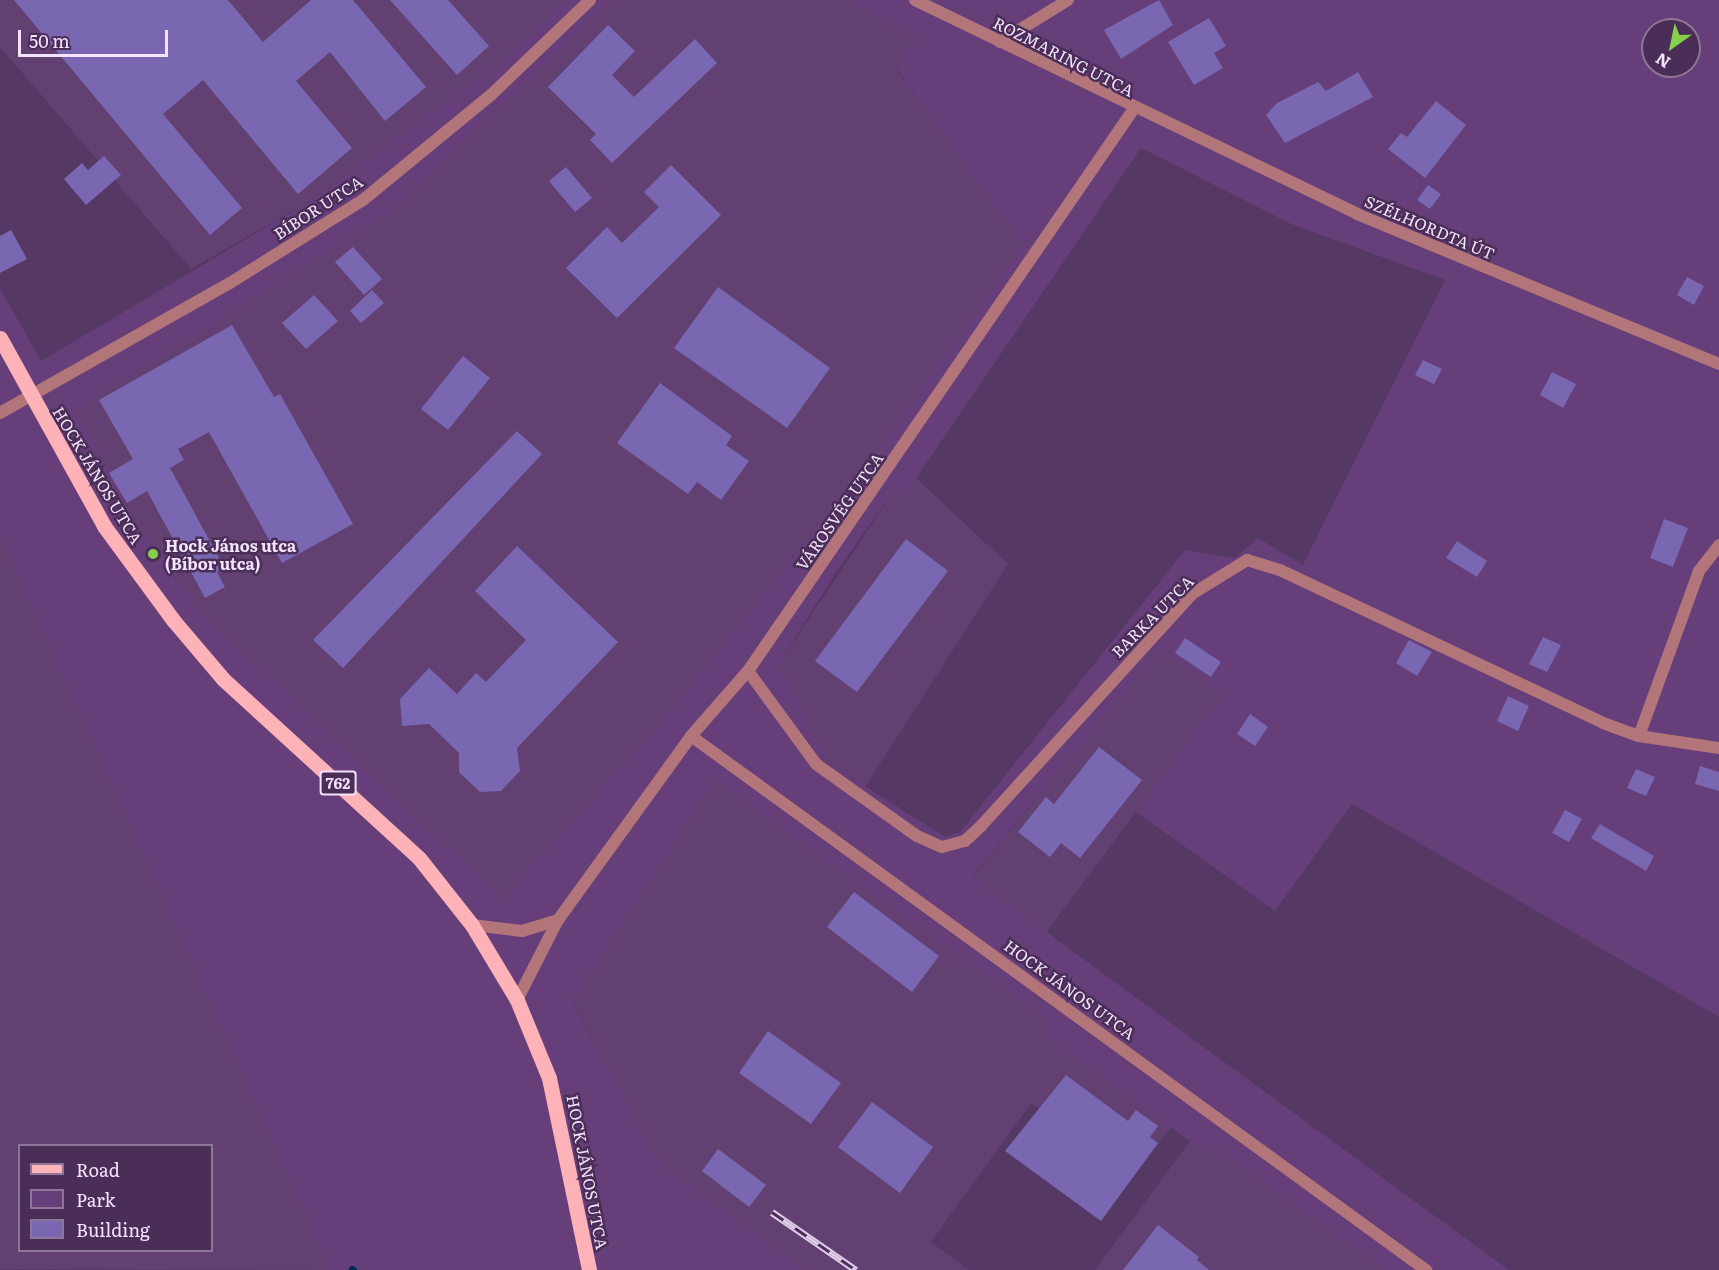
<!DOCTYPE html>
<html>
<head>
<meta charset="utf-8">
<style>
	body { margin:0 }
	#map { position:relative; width:1719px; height:1270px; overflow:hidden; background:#553863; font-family:Literata,serif }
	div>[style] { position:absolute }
	.built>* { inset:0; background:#624172 }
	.green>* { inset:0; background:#663e79 }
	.stream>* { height:6px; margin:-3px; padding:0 3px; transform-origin:3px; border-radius:3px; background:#012b56 }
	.building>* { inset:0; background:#7967b1 }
	.minor>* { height:12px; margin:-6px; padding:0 6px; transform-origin:6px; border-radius:6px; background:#b2757a }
	.primary>* { height:15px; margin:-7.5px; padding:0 7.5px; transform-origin:7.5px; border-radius:7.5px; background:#fdb2b8 }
	.rail>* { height:7px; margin-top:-3.5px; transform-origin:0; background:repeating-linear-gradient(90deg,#4a2e57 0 14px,#dfcce8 0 28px); box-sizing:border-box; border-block:2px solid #dfcce8 }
	.dots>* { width:16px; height:16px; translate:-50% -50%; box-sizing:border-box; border:3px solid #4a2e57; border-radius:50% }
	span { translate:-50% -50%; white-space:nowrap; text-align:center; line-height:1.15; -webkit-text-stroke:5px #4a2e57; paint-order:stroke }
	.shield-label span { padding:2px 4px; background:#4a2e57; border:2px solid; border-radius:4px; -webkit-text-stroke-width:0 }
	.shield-label { font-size:15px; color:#f4e3fd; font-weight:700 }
	.street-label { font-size:16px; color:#f4e3fd }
	.poi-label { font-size:16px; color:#f4e3fd; font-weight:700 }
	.left { translate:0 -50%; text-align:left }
	.legend { position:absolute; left:18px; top:1144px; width:195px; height:108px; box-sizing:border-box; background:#4a2e57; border:2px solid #8e7699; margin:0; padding:8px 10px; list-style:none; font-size:18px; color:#f4e3fd }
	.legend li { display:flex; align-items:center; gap:12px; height:30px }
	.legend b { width:30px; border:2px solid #8e7699 }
	.north { position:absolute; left:1641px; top:18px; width:60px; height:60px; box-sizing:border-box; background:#4a2e57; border:2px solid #8e7699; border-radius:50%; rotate:213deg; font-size:16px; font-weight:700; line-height:24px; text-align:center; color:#f4e3fd }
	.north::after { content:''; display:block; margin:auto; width:21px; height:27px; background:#85cf4c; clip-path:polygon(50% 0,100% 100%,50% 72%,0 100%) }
	.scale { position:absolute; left:18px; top:30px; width:150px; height:27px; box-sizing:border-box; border:3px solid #f4e3fd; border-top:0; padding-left:8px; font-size:18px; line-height:21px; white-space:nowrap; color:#f4e3fd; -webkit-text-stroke:4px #4a2e57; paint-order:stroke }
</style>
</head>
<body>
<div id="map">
	<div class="built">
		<div style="clip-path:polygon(0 0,566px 0,511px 54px,315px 198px,191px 269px,0 47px)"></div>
		<div style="clip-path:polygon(612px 0,848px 0,916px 39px,896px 69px,1025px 244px,872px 458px,652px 733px,502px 900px,200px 611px,140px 530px,76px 410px,391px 211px)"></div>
		<div style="clip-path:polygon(916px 478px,1008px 564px,865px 787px,830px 764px,778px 665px,895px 489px,904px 496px)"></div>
		<div style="clip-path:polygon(evenodd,0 536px,331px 1270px,0 1269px,0 536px,20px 1146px,212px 1146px,212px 1250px,20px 1250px,20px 1146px)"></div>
		<div style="clip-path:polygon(1161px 647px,1223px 695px,1046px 933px,971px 878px)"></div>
		<div style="clip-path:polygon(715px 780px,1053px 1022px,1044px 1035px,1171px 1127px,1133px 1178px,1031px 1103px,931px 1242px,969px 1270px,806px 1270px,660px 1165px,571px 1000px)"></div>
		<div style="clip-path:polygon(1190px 1141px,1203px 1149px,1208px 1142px,1386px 1270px,1095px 1270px)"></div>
	</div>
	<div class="green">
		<div style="clip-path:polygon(evenodd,566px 0,612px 0,391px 211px,77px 410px,140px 530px,200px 611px,502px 900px,652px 733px,872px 458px,1024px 244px,896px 68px,916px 39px,848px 0,1719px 0,1719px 1017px,1352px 804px,1275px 911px,1136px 812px,1223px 695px,1161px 648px,971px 877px,1509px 1270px,1386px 1270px,1208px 1142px,1203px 1149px,1190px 1141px,1044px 1035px,1052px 1022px,715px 780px,571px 1001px,660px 1164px,806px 1270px,331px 1270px,0 536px,0 288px,41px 361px,315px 198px,511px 54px,566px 0,1653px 30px,1689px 30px,1689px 66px,1653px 66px,1653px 30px,566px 0,1141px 148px,1291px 224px,1445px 280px,1303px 565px,1258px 538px,1235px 558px,1185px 550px,960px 832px,945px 837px,830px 764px,778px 665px,837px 571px,895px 489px,904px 496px,1141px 148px)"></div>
	</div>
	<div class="stream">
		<div style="left:352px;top:1269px;width:2px;rotate:27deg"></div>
	</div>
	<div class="building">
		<div style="clip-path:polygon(14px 0,228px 0,263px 42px,311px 0,353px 0,426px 87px,385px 121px,330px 52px,296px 81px,352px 148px,298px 194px,203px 80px,163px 114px,242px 208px,210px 235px)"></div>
		<div style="clip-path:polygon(390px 0,448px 0,489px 46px,457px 75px)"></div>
		<div style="clip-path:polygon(1159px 0,1173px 25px,1121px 59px,1104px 30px)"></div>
		<div style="clip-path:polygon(1209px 18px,1226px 46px,1214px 53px,1223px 68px,1194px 85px,1168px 42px)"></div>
		<div style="clip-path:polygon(608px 25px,635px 51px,612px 75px,634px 97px,695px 39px,717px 63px,612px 163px,590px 140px,596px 134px,548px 87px)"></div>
		<div style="clip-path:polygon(1358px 72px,1373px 97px,1285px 143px,1266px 115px,1277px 103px,1318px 82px,1326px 91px)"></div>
		<div style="clip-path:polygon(1436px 101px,1466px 125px,1425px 178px,1388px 149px,1401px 133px,1407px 137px)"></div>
		<div style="clip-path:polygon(104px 156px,121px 175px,86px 205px,64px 179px,82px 163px,88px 170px)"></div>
		<div style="clip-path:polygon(671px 165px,721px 215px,617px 318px,566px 268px,607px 227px,622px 243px,659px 207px,644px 192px)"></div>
		<div style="clip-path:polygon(566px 167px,592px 198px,575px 212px,549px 181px)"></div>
		<div style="clip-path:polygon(1428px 185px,1441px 194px,1430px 209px,1417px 200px)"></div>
		<div style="clip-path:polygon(11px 230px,27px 259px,0 273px,0 236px)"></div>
		<div style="clip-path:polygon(353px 247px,382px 279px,364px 295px,335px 262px)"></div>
		<div style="clip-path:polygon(1687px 277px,1704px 286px,1694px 305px,1677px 295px)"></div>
		<div style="clip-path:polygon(718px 287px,830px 368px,787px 428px,674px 348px)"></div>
		<div style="clip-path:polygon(372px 290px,384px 303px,361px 323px,350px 311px)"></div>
		<div style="clip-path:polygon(314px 295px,338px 321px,306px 349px,282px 323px)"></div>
		<div style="clip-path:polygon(232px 325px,274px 397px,280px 394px,353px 524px,282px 563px,209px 432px,178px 449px,184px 460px,170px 468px,224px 567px,217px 572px,225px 587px,205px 598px,147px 491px,127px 503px,109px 473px,133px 459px,99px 400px)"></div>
		<div style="clip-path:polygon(463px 356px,490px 378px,448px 430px,421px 409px)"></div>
		<div style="clip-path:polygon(1423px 360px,1442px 369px,1434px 384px,1415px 375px)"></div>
		<div style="clip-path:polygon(1552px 372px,1576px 384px,1563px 408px,1540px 395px)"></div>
		<div style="clip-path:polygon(660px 383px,732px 436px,726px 445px,749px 461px,721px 500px,697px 482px,688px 494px,617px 443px)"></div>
		<div style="clip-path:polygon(517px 431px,542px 454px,343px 668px,313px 640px)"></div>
		<div style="clip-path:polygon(1664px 519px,1688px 528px,1673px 567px,1650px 558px)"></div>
		<div style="clip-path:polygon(906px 539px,948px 571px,857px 692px,815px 661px)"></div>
		<div style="clip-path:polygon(1457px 541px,1487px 561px,1477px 577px,1446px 558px)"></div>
		<div style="clip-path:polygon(517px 546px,618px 642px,517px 748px,520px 771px,501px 791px,480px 792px,459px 772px,459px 753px,429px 724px,402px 726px,400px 699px,429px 668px,457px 694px,476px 673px,486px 682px,526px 640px,475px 591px)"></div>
		<div style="clip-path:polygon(1543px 637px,1561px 645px,1547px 672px,1529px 664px)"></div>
		<div style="clip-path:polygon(1185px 638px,1221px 662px,1211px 677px,1175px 653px)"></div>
		<div style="clip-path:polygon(1409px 640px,1432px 652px,1417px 676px,1396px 663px)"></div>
		<div style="clip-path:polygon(1508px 696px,1529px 706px,1518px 731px,1497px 721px)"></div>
		<div style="clip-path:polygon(1250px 714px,1268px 727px,1255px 746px,1237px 734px)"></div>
		<div style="clip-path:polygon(1099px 747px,1142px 780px,1080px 858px,1061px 843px,1050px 857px,1018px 832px,1046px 797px,1054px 804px)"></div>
		<div style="clip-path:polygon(1700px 766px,1719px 772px,1719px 791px,1695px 784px)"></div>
		<div style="clip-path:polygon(1636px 769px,1655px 777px,1646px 796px,1627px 788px)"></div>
		<div style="clip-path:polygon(1565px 810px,1582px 819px,1569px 842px,1552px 833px)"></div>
		<div style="clip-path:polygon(1600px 824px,1654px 856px,1646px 871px,1591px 838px)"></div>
		<div style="clip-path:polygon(854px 892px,939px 956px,912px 992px,827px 927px)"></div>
		<div style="clip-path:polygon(768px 1031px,841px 1083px,811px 1124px,739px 1073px)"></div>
		<div style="clip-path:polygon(1066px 1075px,1128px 1121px,1136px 1110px,1158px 1126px,1150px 1137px,1158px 1143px,1101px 1221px,1005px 1151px)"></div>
		<div style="clip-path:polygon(872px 1102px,933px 1147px,900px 1193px,838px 1147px)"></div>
		<div style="clip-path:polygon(718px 1149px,766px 1185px,749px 1207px,702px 1171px)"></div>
		<div style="clip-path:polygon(1158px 1225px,1199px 1257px,1197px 1260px,1209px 1270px,1123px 1270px)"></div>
	</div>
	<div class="minor">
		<div style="left:915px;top:0;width:491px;rotate:25.8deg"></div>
		<div style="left:1357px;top:214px;width:392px;rotate:22.5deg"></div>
		<div style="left:1000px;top:42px;width:80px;rotate:-31.7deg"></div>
		<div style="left:0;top:413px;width:264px;rotate:-29.5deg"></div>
		<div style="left:230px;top:283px;width:157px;rotate:-32deg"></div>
		<div style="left:363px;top:200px;width:167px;rotate:-39.4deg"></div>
		<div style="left:492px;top:94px;width:136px;rotate:-43.8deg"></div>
		<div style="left:748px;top:671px;width:115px;rotate:53.8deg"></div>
		<div style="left:816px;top:764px;width:124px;rotate:35.5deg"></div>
		<div style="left:917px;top:836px;width:27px;rotate:24deg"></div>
		<div style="left:942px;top:847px;width:24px;rotate:-15deg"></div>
		<div style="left:965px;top:841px;width:22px;rotate:-43deg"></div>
		<div style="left:981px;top:826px;width:314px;rotate:-47.7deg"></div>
		<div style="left:1192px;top:594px;width:65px;rotate:-31.7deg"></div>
		<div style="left:1247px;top:560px;width:34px;rotate:17deg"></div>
		<div style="left:1280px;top:570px;width:357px;rotate:25.3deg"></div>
		<div style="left:1603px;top:723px;width:38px;rotate:20deg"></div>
		<div style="left:1639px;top:736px;width:81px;rotate:8.5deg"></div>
		<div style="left:691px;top:736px;width:909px;rotate:36deg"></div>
		<div style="left:1639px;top:736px;width:176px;rotate:-70deg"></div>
		<div style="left:1699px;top:571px;width:33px;rotate:-52deg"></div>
		<div style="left:472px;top:925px;width:50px;rotate:6.8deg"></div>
		<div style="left:522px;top:931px;width:38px;rotate:-17deg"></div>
		<div style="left:517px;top:1000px;width:90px;rotate:-62.9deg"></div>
		<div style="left:558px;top:920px;width:227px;rotate:-54.1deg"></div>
		<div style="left:691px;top:736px;width:86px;rotate:-48.8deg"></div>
		<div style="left:748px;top:671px;width:680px;rotate:-55.54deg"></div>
	</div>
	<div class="primary">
		<div style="left:0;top:338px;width:215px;rotate:61deg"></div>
		<div style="left:104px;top:526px;width:117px;rotate:53.7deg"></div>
		<div style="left:173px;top:620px;width:77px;rotate:49.7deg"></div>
		<div style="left:223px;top:679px;width:265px;rotate:42.4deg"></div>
		<div style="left:419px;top:858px;width:85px;rotate:51.7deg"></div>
		<div style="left:472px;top:925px;width:87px;rotate:59deg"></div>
		<div style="left:517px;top:1000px;width:84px;rotate:67.7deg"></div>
		<div style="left:549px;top:1078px;width:196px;rotate:78.2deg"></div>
	</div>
	<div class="rail">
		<div style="left:772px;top:1212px;width:102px;rotate:34.6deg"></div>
	</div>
	<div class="dots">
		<div style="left:153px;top:554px;background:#85cf4c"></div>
	</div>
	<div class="shield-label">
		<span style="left:338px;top:783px">762</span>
	</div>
	<div class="street-label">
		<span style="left:1064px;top:56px;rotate:27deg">ROZMARING UTCA</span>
		<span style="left:318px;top:207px;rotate:-33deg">BÍBOR UTCA</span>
		<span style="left:1430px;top:227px;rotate:23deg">SZÉLHORDTA ÚT</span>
		<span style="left:98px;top:475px;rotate:59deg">HOCK JÁNOS UTCA</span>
		<span style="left:839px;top:511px;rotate:-55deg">VÁROSVÉG UTCA</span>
		<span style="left:1152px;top:616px;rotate:-45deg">BARKA UTCA</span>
		<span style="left:1070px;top:989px;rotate:36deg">HOCK JÁNOS UTCA</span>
		<span style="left:588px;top:1172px;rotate:79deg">HOCK JÁNOS UTCA</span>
	</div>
	<div class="poi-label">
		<span class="left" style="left:165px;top:554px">Hock János utca<br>(Bíbor utca)</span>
	</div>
	<ul class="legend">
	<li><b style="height:8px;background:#fdb2b8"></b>Road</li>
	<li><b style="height:16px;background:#663e79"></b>Park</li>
	<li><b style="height:16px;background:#7967b1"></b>Building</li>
	</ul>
	<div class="north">N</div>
	<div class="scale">50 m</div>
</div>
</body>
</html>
